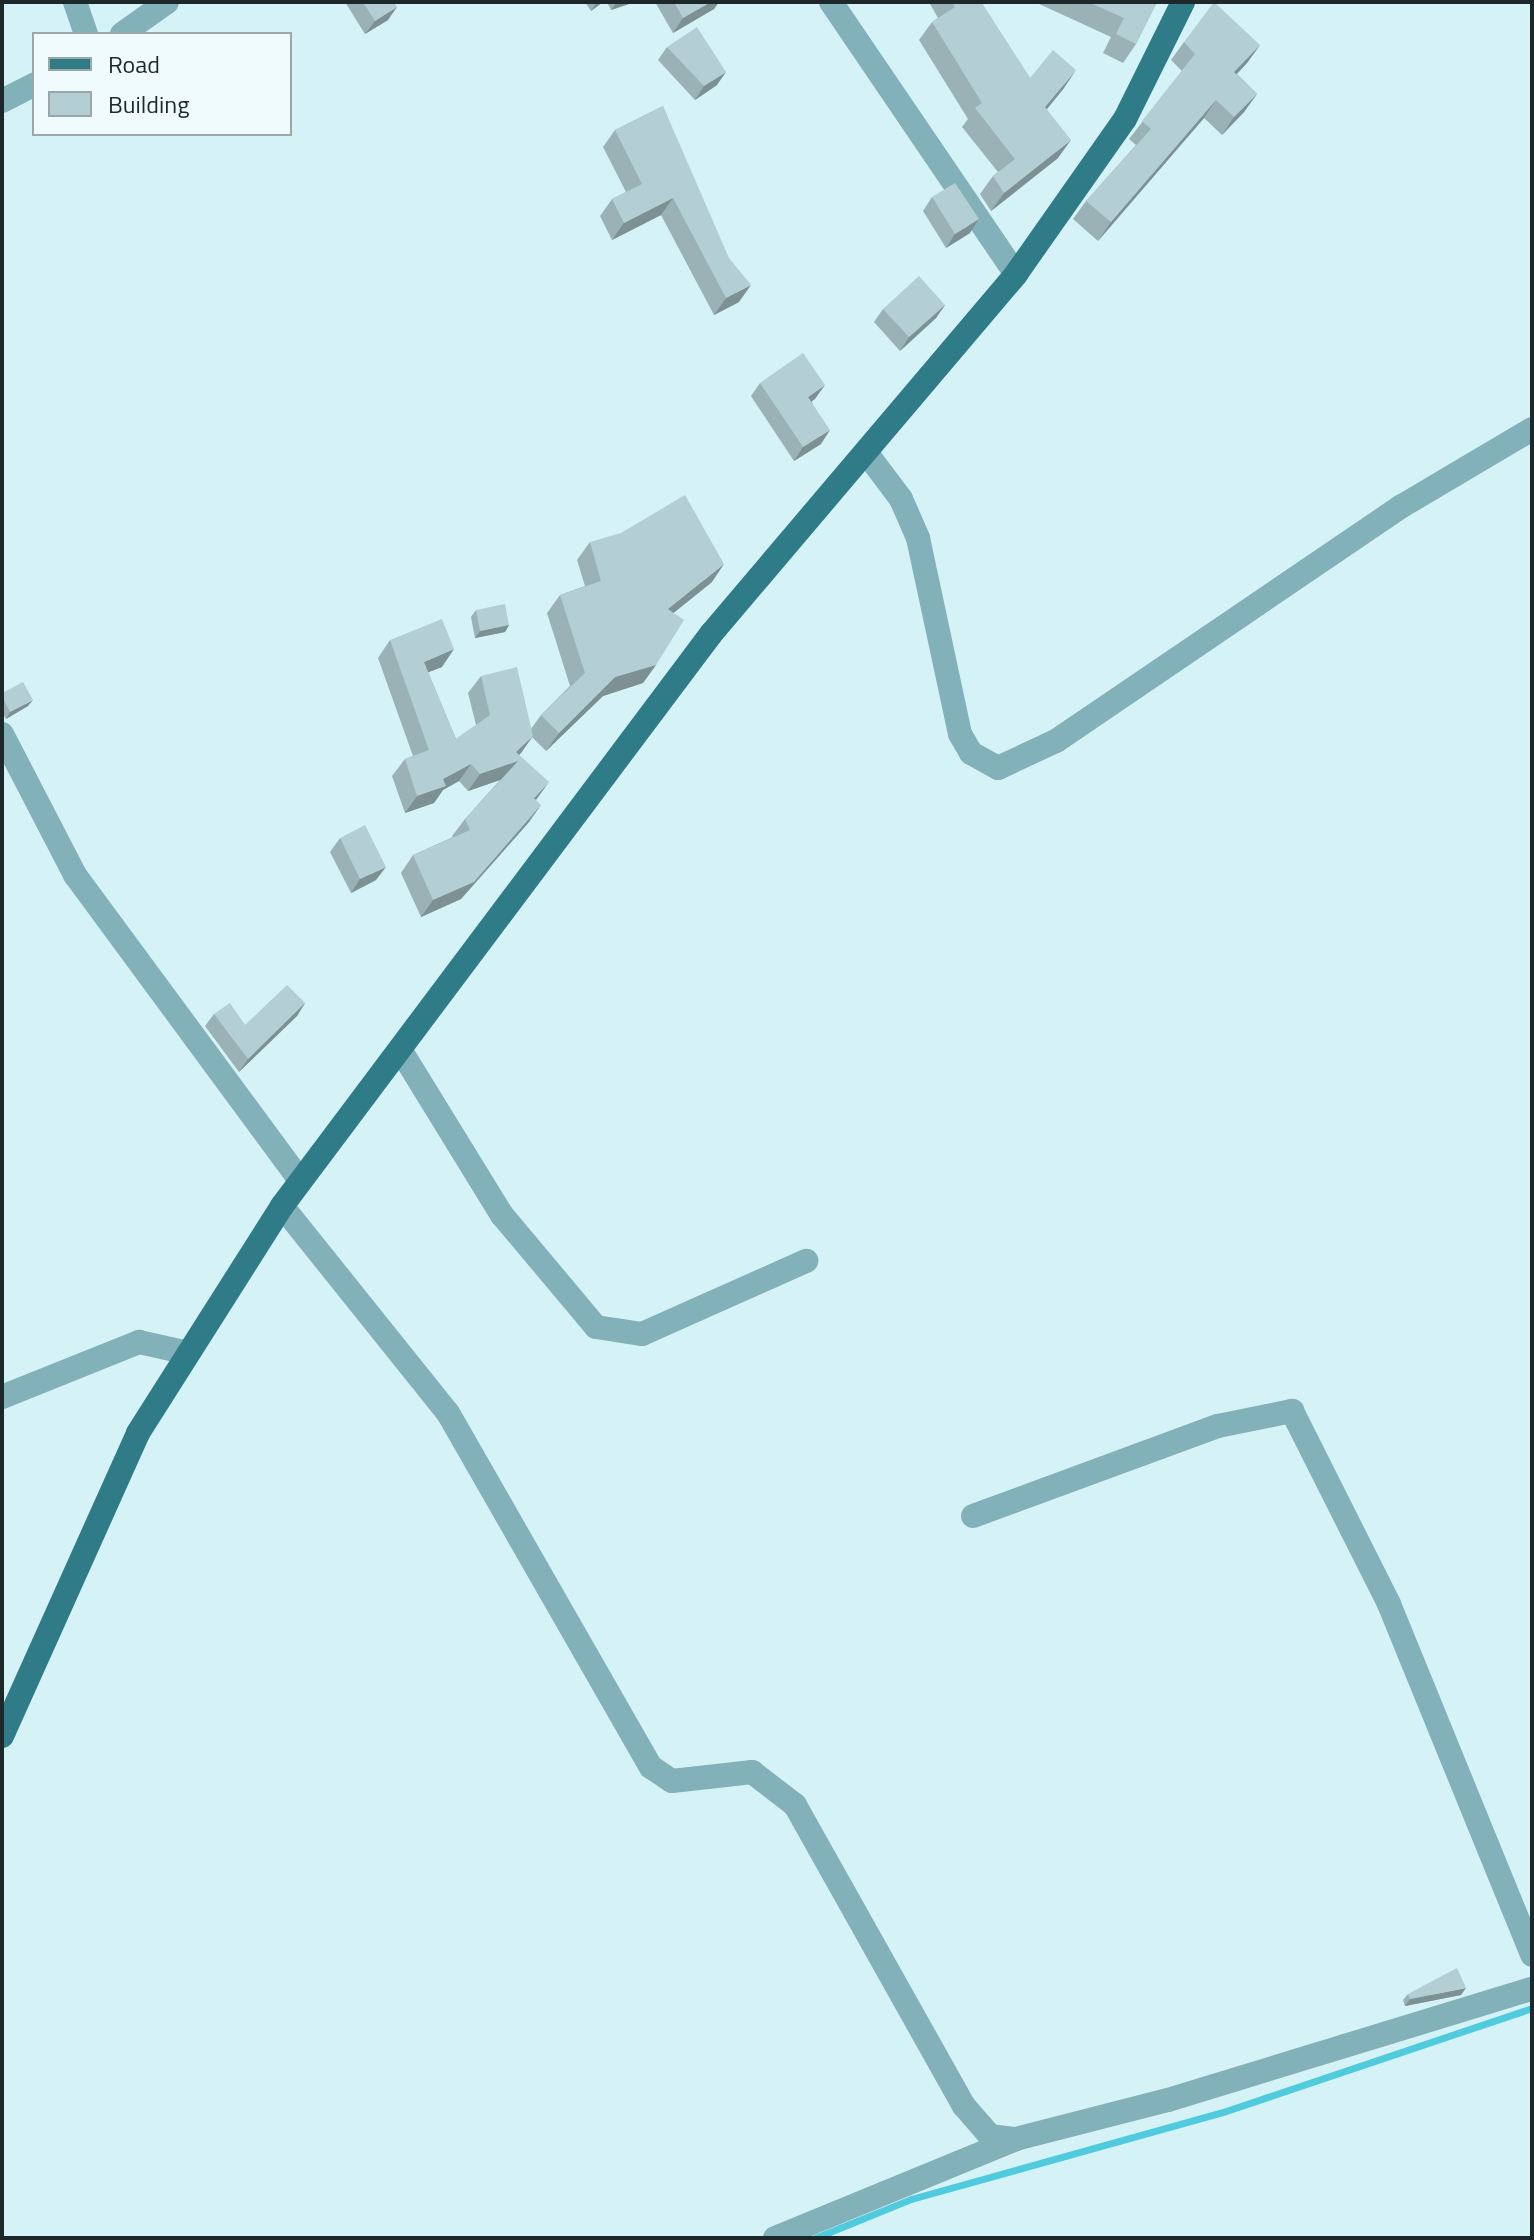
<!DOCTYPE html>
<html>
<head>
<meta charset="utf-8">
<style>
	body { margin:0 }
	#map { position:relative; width:1534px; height:2240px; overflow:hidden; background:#d5f2f7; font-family:"Titillium Web",sans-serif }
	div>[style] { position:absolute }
	.stream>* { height:7px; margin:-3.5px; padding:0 3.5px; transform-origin:3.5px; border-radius:3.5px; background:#50cbde }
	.minor>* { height:24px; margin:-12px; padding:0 12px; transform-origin:12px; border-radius:12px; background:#83b1b9 }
	.major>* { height:24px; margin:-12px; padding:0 12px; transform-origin:12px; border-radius:12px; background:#2f7b87 }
	.wall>* { inset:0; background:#9ab2b6 }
	.shaded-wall>* { inset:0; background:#7d9194 }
	.building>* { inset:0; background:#b3cfd4 }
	span { translate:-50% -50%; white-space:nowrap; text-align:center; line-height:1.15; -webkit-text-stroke:7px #f0fbfd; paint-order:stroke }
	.frame { position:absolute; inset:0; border:4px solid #1d282a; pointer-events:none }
	.legend { position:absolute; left:32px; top:32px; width:260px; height:104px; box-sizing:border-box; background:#f0fbfd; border:2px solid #9ca7a9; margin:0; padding:10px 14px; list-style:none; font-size:24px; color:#1d282a }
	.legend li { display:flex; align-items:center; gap:16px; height:40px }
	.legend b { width:40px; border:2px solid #9ca7a9 }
</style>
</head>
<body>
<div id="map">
	<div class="stream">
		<div style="left:815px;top:2238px;width:104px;rotate:-22.1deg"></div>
		<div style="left:911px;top:2199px;width:327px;rotate:-15.6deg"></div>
		<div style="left:1226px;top:2111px;width:323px;rotate:-18.6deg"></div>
	</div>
	<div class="minor">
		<div style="left:75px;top:2px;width:34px;rotate:71deg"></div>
		<div style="left:831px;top:2px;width:329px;rotate:55.8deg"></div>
		<div style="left:122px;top:34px;width:55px;rotate:-35.4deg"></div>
		<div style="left:2px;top:101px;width:36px;rotate:-27deg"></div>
		<div style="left:868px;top:455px;width:55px;rotate:53.1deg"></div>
		<div style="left:901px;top:499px;width:43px;rotate:66.4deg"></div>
		<div style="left:918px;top:538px;width:200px;rotate:77.9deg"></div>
		<div style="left:960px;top:734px;width:22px;rotate:60deg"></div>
		<div style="left:971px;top:753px;width:31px;rotate:29deg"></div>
		<div style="left:998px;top:768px;width:64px;rotate:-25deg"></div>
		<div style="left:1056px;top:741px;width:418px;rotate:-34.2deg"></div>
		<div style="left:1402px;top:506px;width:151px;rotate:-30.6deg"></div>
		<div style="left:2px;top:734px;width:159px;rotate:62.6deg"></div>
		<div style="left:75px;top:875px;width:380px;rotate:53.6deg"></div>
		<div style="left:401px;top:1051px;width:193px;rotate:58.4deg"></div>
		<div style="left:502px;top:1215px;width:146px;rotate:50deg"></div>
		<div style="left:596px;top:1327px;width:47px;rotate:8.7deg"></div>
		<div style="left:642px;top:1334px;width:180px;rotate:-24deg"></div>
		<div style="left:282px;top:1206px;width:265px;rotate:51.3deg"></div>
		<div style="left:448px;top:1413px;width:408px;rotate:60.2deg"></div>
		<div style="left:651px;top:1767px;width:25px;rotate:34deg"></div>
		<div style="left:672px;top:1781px;width:81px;rotate:-6.4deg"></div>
		<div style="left:752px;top:1772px;width:54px;rotate:37.5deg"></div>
		<div style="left:795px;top:1805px;width:345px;rotate:60.7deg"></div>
		<div style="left:964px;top:2106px;width:40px;rotate:49deg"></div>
		<div style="left:990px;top:2136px;width:26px;rotate:7deg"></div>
		<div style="left:1016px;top:2139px;width:157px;rotate:-14.4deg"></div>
		<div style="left:1168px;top:2100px;width:381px;rotate:-17deg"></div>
		<div style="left:2px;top:1397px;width:148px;rotate:-21.9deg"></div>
		<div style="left:139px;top:1342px;width:46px;rotate:12.5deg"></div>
		<div style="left:973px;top:1516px;width:261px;rotate:-20.2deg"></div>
		<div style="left:1218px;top:1426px;width:76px;rotate:-11.5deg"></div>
		<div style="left:1292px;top:1411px;width:216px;rotate:63.3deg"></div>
		<div style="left:1389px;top:1604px;width:379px;rotate:67.8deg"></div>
		<div style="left:775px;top:2238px;width:261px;rotate:-22.3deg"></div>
	</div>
	<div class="major">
		<div style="left:2px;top:1736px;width:332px;rotate:-65.8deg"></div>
		<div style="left:138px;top:1433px;width:269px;rotate:-57.6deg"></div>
		<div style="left:282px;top:1206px;width:715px;rotate:-53.13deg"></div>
		<div style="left:711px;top:634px;width:472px;rotate:-49.7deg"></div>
		<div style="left:1016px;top:274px;width:189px;rotate:-54.9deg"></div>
		<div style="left:1125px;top:119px;width:131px;rotate:-63.6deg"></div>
	</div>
	<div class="wall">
		<div style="clip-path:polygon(345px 2px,394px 2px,388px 20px,365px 34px)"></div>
		<div style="clip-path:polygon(585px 2px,603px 2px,591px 11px)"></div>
		<div style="clip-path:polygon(607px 2px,635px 2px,611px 10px)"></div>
		<div style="clip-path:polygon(655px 2px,719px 2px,714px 9px,673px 33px)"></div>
		<div style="clip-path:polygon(929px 2px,981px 2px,1030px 78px,1064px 88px,1047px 109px,1058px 158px,991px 211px,980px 194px,993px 176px,998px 172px,962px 127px,968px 119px,919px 40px,932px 22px,938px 18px)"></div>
		<div style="clip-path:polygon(1038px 2px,1157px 2px,1136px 44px,1123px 63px,1103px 53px,1111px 37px,1037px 3px)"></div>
		<div style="clip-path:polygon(1184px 42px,1260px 45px,1247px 63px,1237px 74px,1257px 94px,1244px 112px,1222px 135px,1204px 118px,1098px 241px,1073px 219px,1086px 201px,1136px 145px,1129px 139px,1182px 71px,1171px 60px)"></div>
		<div style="clip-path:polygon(667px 47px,717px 85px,695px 100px,658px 60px)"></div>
		<div style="clip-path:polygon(663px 106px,739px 302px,714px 315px,661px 215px,612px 240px,600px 216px,612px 199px,626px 192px,603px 147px,615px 130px)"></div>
		<div style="clip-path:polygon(932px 197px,970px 233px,946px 248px,923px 211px)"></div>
		<div style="clip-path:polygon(945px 305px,936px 318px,900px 351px,874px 322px,883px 309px)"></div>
		<div style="clip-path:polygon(760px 383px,815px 399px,812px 401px,821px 444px,794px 461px,751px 396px)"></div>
		<div style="clip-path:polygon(590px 542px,712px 582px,673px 613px,656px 665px,643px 683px,603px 696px,546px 751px,532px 737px,519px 755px,536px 800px,529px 822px,461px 899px,421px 917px,401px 873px,413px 855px,453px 837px,452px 836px,465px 819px,500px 780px,468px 791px,459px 781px,443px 790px,434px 803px,405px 813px,392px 776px,405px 759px,413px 756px,378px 658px,390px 640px,442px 667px,428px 672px,456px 739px,476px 725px,468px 693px,481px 676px,531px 729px,541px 715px,570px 686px,547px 613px,560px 595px,585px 586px,577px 560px)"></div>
		<div style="clip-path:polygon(476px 610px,509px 625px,505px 632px,475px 638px,471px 617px)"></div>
		<div style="clip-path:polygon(2px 693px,28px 706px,6px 719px,2px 712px)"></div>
		<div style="clip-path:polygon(340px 838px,376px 880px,351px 893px,330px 852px)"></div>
		<div style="clip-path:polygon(305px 1003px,297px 1016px,239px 1072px,205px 1026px,214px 1014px,245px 1025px)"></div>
		<div style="clip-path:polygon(1408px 1994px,1461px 1995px,1405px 2006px,1403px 2000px)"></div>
	</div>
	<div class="shaded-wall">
		<div style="clip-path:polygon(597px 2px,603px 2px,591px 11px)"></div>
		<div style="clip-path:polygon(617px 2px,635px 2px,611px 10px)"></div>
		<div style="clip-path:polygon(711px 2px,719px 2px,714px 9px,673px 33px,683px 18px)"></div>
		<div style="clip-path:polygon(397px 7px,388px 20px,365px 34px,375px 21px)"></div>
		<div style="clip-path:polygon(1260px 45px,1247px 63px,1221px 90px,1234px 72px)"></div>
		<div style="clip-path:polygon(1076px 70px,1064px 88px,1033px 126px,1045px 107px)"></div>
		<div style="clip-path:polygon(726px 72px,717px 85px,695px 100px,704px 86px)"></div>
		<div style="clip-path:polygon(1257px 94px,1244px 112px,1222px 135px,1234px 117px)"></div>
		<div style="clip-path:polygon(1216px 100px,1204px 118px,1098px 241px,1111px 222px)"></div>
		<div style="clip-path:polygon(1071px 140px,1058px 158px,991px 211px,1004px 193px)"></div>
		<div style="clip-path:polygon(673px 198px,661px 215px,612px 240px,624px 223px)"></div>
		<div style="clip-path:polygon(979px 219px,970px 233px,946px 248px,955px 234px)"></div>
		<div style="clip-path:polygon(751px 285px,739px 302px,714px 315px,726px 298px)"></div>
		<div style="clip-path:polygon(945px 305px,936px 318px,900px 351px,909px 337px)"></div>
		<div style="clip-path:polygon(825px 385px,815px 399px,799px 410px,808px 397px)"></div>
		<div style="clip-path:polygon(830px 430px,821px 444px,794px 461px,803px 447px)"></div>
		<div style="clip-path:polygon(724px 564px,712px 582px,655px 628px,668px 609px)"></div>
		<div style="clip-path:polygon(509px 625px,505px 632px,475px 638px,480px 631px)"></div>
		<div style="clip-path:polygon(454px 649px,442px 667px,411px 679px,424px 662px)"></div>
		<div style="clip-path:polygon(656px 665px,643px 683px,603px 696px,546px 751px,559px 733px,615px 677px)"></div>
		<div style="clip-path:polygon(33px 700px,28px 706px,6px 719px,10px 712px)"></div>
		<div style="clip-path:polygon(533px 736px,521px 753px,510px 764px,518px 761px,506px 778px,468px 791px,480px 774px,516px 752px)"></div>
		<div style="clip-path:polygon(471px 764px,459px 781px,443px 790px,434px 803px,405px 813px,417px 796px,443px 779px)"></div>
		<div style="clip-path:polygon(549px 782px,536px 800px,522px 816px,534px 798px)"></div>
		<div style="clip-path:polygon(541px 805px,529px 822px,461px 899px,421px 917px,433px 900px)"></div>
		<div style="clip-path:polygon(386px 867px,376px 880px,351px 893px,360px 879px)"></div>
		<div style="clip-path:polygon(305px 1003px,297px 1016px,239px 1072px,248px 1059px)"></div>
		<div style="clip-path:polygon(1466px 1988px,1461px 1995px,1405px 2006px,1410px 1999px)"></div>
	</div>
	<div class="building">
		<div style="clip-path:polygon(363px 2px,394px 2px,397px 7px,375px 21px)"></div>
		<div style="clip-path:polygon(674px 2px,711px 2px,683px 18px)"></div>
		<div style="clip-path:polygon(952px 2px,981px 2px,1030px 78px,1053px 50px,1076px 70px,1045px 107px,1071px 140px,1004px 193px,993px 176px,1015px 159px,975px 108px,982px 103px,932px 22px,955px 7px)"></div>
		<div style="clip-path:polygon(1088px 2px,1157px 2px,1136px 44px,1116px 34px,1124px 18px)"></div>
		<div style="clip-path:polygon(1214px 2px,1260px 45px,1234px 72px,1257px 94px,1234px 117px,1216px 100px,1111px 222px,1086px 201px,1151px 129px,1142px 121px,1195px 54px,1184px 42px)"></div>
		<div style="clip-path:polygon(697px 27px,726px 72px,704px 86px,667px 47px)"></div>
		<div style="clip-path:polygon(663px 106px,729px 258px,751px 285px,726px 298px,673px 198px,624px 223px,612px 199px,642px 184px,615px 130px)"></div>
		<div style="clip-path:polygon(955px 183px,979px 219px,955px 234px,932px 197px)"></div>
		<div style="clip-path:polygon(919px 276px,945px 305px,909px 337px,883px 309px)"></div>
		<div style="clip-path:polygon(803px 353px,825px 385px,808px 397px,830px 430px,803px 447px,760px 383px)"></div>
		<div style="clip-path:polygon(685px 495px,724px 564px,668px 609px,684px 620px,656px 665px,615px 677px,559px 733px,541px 715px,585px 673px,560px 595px,601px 581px,590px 542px,621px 533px)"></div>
		<div style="clip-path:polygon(505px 604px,509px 625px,480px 631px,476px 610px)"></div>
		<div style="clip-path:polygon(442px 619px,454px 649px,424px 662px,456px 739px,490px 715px,481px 676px,517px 667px,533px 736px,516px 752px,549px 782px,534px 798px,541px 805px,474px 882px,433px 900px,413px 855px,470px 830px,465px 819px,518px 761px,480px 774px,471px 764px,443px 779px,446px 786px,417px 796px,405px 759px,429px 750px,390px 640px)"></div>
		<div style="clip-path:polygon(23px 682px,33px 700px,10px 712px,2px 696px,2px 693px)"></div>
		<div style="clip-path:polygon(365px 825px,386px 867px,360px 879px,340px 838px)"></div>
		<div style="clip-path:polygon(287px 985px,305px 1003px,248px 1059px,214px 1014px,230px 1003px,245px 1025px)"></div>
		<div style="clip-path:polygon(1457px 1968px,1466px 1988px,1410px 1999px,1408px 1994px)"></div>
	</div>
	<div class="frame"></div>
	<ul class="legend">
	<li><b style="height:10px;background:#2f7b87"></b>Road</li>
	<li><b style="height:22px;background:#b3cfd4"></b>Building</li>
	</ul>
</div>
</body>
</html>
